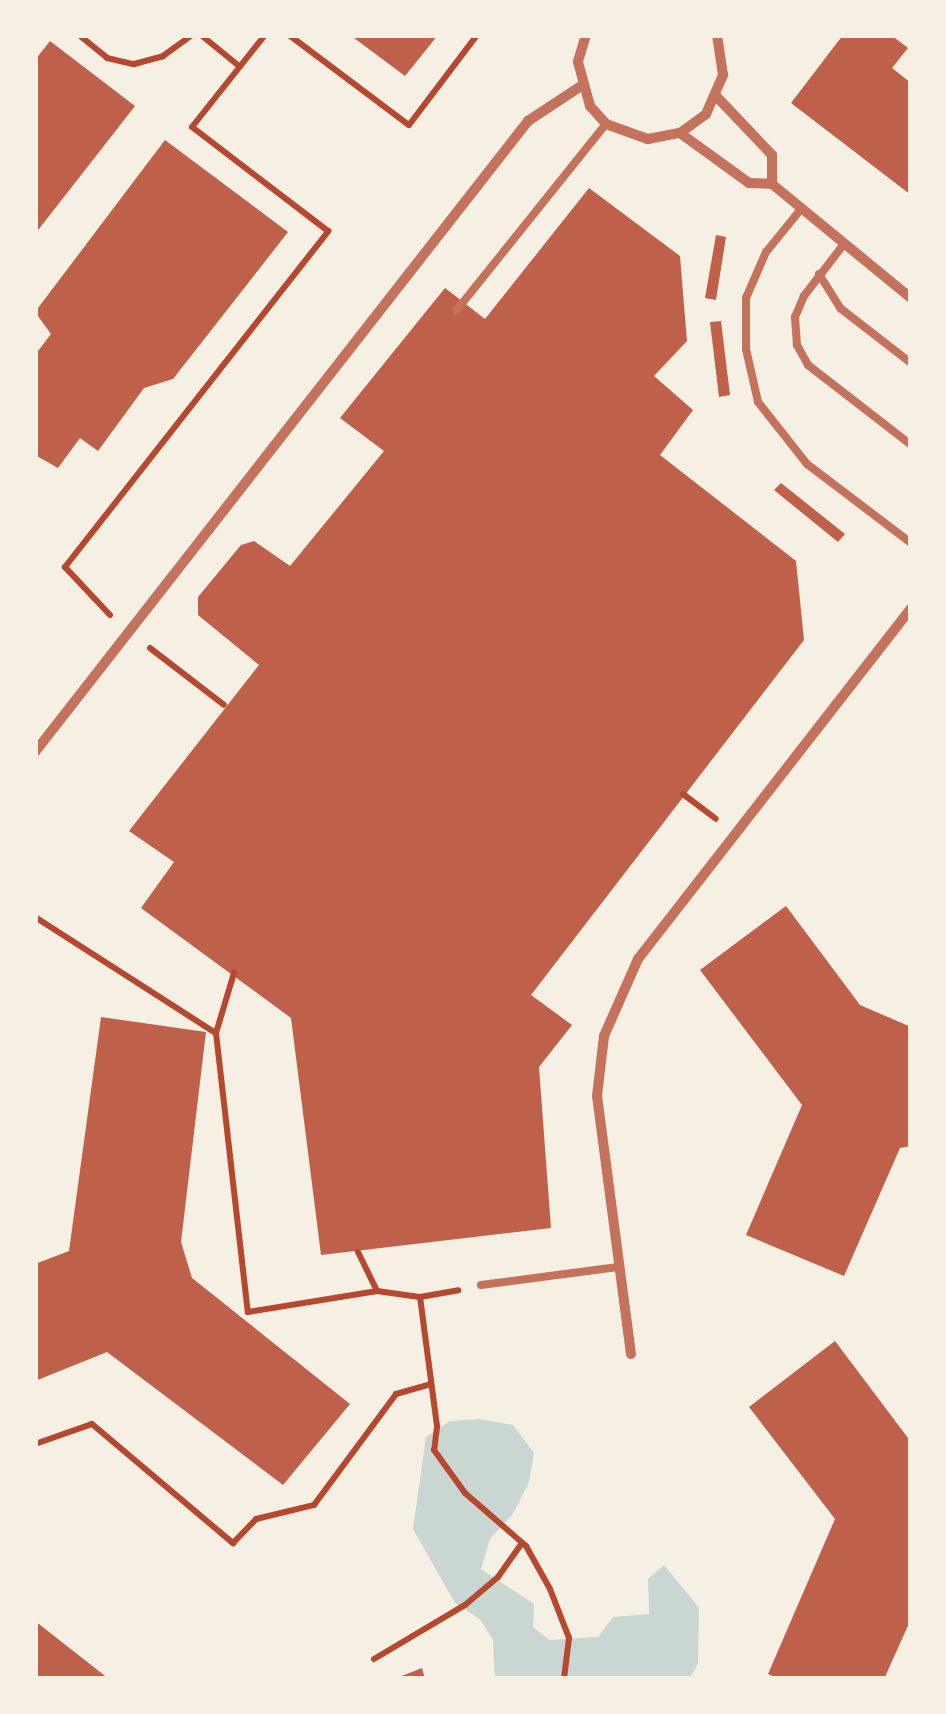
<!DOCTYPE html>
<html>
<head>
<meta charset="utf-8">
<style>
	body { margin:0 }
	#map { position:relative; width:946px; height:1714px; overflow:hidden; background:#f6efe4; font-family:Signika,sans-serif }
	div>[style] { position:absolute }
	.water>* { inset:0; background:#c9d6d2 }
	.building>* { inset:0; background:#bf614a }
	.path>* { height:6px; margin:-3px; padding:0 3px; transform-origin:3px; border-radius:3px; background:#b5482f }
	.service>* { height:8px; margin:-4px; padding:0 4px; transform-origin:4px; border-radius:4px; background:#c5725c }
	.minor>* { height:10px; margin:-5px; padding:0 5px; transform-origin:5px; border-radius:5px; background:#c5725c }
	span { translate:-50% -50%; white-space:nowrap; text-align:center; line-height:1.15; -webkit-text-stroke:8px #f6efe4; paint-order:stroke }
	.frame { position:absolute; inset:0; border:38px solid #f6efe4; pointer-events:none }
</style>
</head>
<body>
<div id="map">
	<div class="water">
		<div style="clip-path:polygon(480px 1419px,513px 1425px,534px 1453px,529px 1482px,513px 1514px,490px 1539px,481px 1569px,534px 1604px,533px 1627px,549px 1640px,598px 1637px,613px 1617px,649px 1614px,648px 1579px,664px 1565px,699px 1608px,698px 1664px,689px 1679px,495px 1679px,493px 1640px,480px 1619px,455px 1603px,413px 1529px,426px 1437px,450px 1421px)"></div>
	</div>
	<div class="building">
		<div style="clip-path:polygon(350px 35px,438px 35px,405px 76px)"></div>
		<div style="clip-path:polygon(843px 35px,891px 35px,908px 48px,892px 68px,911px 83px,911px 195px,791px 103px)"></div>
		<div style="clip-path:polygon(50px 41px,135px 106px,35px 234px,35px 60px)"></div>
		<div style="clip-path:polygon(165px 140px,288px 232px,173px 379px,144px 388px,98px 451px,80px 438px,58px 468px,35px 455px,35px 355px,51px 334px,35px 312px)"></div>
		<div style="clip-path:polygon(589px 188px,680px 256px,687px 341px,654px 376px,693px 410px,660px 455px,796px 561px,804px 640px,531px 995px,572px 1025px,539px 1067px,551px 1228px,321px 1255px,291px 1018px,141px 908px,174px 862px,129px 831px,259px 665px,198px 615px,198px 597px,241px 545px,254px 541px,290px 566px,384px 451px,340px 418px,445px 288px,485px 319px)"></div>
		<div style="clip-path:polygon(716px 235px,726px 237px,716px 300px,705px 298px)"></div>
		<div style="clip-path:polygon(721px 321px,730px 395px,719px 397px,710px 322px)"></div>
		<div style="clip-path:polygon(781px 483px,845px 534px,838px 542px,774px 490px)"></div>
		<div style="clip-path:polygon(786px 906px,860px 1005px,911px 1027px,911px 1146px,900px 1148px,844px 1276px,746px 1235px,802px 1105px,700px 970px)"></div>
		<div style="clip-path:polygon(101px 1017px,206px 1032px,181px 1242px,192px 1278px,350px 1404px,283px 1485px,107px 1352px,35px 1381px,35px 1264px,69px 1251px)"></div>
		<div style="clip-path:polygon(835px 1341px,911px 1442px,911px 1619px,884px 1679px,780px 1679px,768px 1674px,835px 1519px,749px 1407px)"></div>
		<div style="clip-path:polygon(35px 1621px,109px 1679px,35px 1679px)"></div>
		<div style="clip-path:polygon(422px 1668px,425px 1679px,394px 1679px)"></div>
	</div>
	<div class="path">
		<div style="left:79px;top:35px;width:36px;rotate:39deg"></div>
		<div style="left:107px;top:58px;width:28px;rotate:13deg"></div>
		<div style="left:134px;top:64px;width:30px;rotate:-15deg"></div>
		<div style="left:163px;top:56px;width:36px;rotate:-36deg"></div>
		<div style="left:201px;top:35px;width:49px;rotate:39.2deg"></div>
		<div style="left:289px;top:35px;width:150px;rotate:36.9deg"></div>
		<div style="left:409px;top:125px;width:113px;rotate:-52.9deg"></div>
		<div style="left:110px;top:615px;width:66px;rotate:-133.2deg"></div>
		<div style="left:65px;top:567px;width:427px;rotate:-51.9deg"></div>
		<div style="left:328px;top:231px;width:171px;rotate:-142.6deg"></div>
		<div style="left:192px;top:127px;width:117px;rotate:-51.6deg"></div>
		<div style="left:150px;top:648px;width:93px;rotate:37.6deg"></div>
		<div style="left:683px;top:794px;width:41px;rotate:37.1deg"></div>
		<div style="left:35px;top:917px;width:215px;rotate:32.7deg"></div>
		<div style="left:216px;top:1033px;width:281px;rotate:83.5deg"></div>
		<div style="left:248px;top:1312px;width:131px;rotate:-9.2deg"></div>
		<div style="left:216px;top:1033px;width:63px;rotate:-73.3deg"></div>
		<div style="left:358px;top:1252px;width:43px;rotate:64deg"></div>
		<div style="left:377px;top:1291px;width:43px;rotate:7.9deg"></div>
		<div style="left:420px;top:1297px;width:131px;rotate:82.5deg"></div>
		<div style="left:437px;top:1427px;width:23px;rotate:97deg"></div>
		<div style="left:434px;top:1450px;width:53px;rotate:54.2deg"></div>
		<div style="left:465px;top:1493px;width:81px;rotate:41deg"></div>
		<div style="left:526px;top:1546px;width:49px;rotate:60.8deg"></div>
		<div style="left:550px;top:1589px;width:53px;rotate:68.8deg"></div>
		<div style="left:569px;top:1638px;width:41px;rotate:97deg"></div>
		<div style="left:420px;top:1297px;width:39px;rotate:-10deg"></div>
		<div style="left:35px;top:1444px;width:60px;rotate:-19.3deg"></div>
		<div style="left:92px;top:1424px;width:185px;rotate:40.2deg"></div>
		<div style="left:233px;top:1543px;width:33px;rotate:-46deg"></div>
		<div style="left:256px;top:1519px;width:60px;rotate:-13.6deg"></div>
		<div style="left:314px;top:1505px;width:138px;rotate:-53.5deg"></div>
		<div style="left:396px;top:1394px;width:36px;rotate:-16deg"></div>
		<div style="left:374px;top:1659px;width:106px;rotate:-30.7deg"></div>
		<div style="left:465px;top:1605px;width:43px;rotate:-40.3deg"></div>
		<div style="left:498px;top:1577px;width:42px;rotate:-54.8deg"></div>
	</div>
	<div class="service">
		<div style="left:801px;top:209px;width:55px;rotate:129.1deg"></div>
		<div style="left:766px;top:252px;width:50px;rotate:113.5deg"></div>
		<div style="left:746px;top:298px;width:51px;rotate:90deg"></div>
		<div style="left:746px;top:349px;width:54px;rotate:77.2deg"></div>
		<div style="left:758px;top:402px;width:79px;rotate:51.7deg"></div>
		<div style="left:807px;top:464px;width:131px;rotate:37.2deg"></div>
		<div style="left:844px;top:244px;width:66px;rotate:127.6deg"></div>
		<div style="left:804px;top:296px;width:23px;rotate:113deg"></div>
		<div style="left:795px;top:317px;width:28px;rotate:86deg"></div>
		<div style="left:797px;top:345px;width:23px;rotate:61deg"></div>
		<div style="left:808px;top:365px;width:130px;rotate:37.8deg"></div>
		<div style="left:819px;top:274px;width:40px;rotate:58deg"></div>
		<div style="left:840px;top:308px;width:90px;rotate:37.8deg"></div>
		<div style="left:456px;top:311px;width:240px;rotate:-51.3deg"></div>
		<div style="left:481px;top:1285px;width:138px;rotate:-7.5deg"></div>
	</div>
	<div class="minor">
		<div style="left:586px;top:35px;width:28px;rotate:107deg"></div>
		<div style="left:578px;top:62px;width:46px;rotate:74.7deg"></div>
		<div style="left:590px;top:106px;width:24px;rotate:48deg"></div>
		<div style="left:606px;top:124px;width:45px;rotate:19.7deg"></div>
		<div style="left:648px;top:139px;width:33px;rotate:-11deg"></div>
		<div style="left:680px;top:133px;width:32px;rotate:-36deg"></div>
		<div style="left:706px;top:114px;width:43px;rotate:-66.4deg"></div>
		<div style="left:723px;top:75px;width:40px;rotate:-98.5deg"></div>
		<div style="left:717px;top:97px;width:80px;rotate:46.5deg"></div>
		<div style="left:772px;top:155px;width:29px;rotate:90deg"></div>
		<div style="left:680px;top:133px;width:85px;rotate:35.9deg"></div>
		<div style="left:749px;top:183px;width:23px;rotate:2deg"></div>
		<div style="left:772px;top:184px;width:180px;rotate:39.4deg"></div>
		<div style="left:35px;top:752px;width:801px;rotate:-52deg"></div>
		<div style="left:528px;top:121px;width:64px;rotate:-33.4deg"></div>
		<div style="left:631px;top:1354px;width:260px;rotate:-97.5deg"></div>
		<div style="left:597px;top:1096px;width:60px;rotate:-83.3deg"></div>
		<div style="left:604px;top:1036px;width:84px;rotate:-66.2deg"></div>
		<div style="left:638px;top:959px;width:445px;rotate:-52.1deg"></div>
	</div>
	<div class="frame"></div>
</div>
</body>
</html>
